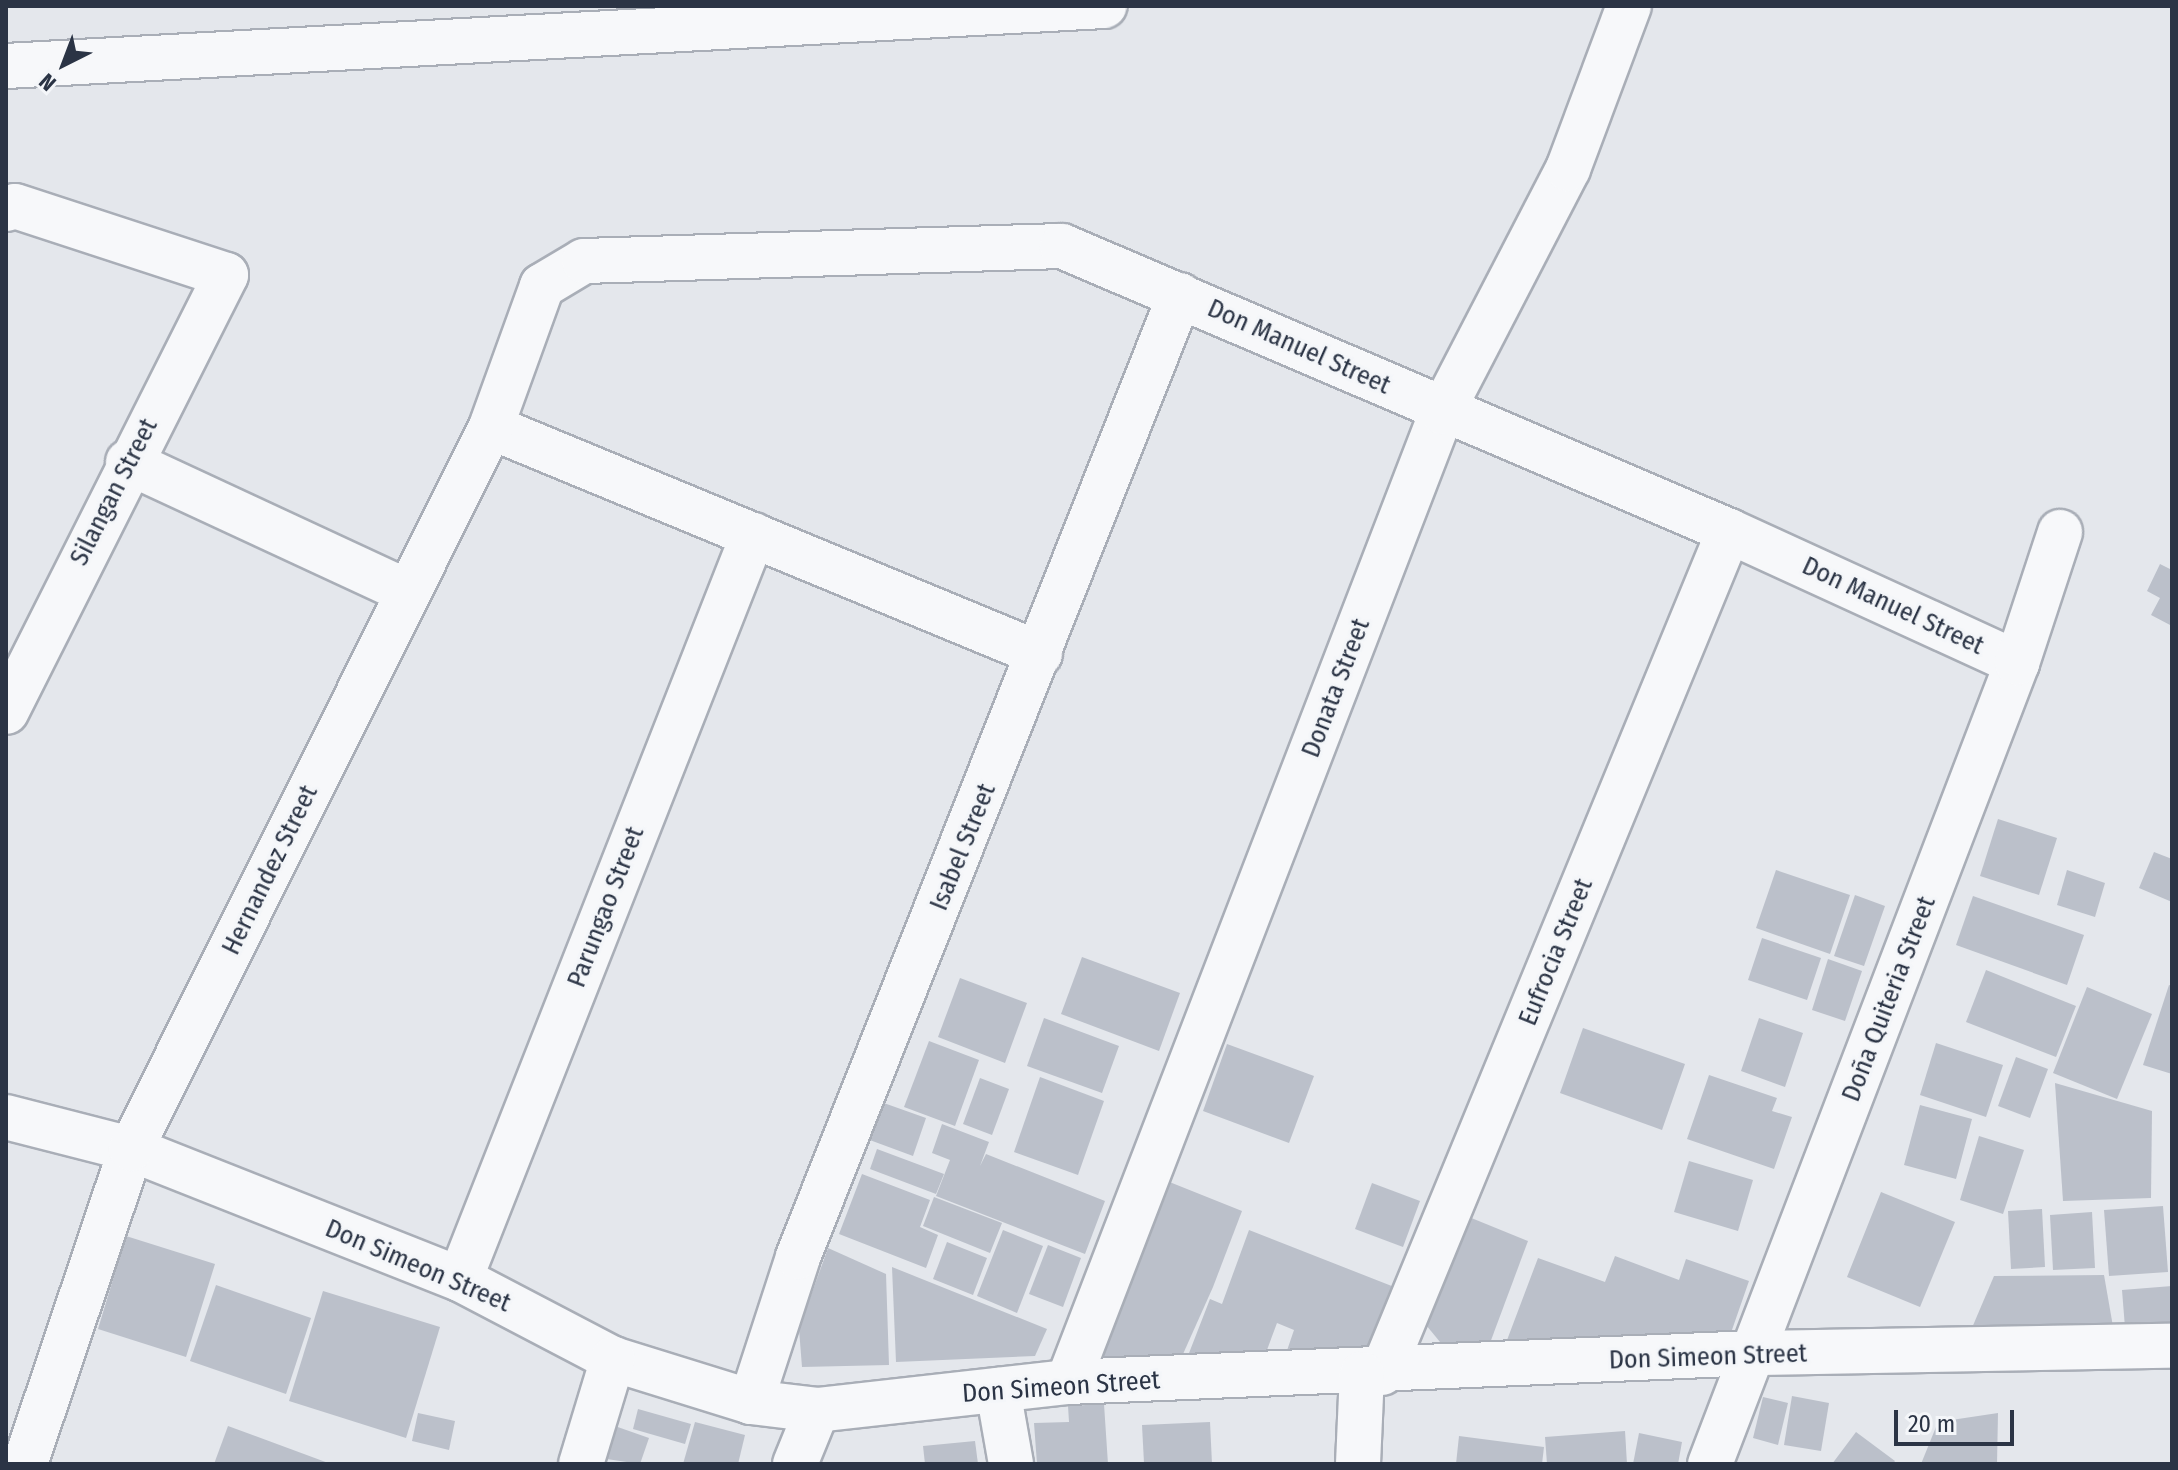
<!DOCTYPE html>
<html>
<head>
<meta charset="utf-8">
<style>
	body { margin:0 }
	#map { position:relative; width:2178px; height:1470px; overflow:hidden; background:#e4e7ec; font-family:"Fira Sans Condensed",sans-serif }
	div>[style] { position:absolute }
	.building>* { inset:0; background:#bbc0ca }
	.roads { filter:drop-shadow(2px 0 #a9aeb7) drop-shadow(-2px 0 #a9aeb7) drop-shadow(0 2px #a9aeb7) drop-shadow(0 -2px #a9aeb7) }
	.minor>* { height:44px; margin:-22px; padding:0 22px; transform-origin:22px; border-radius:22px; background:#f7f8fa }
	span { translate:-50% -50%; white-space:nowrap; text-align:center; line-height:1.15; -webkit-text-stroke:6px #f4f6f9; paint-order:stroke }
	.street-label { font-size:26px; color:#2b3445 }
	.frame { position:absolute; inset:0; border:8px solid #2b3445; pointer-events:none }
	.north { position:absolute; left:24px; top:24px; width:80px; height:80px; -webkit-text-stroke:6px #f4f6f9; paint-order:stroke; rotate:222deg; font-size:22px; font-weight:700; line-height:32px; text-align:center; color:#2b3445 }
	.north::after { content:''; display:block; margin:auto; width:28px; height:36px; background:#2b3445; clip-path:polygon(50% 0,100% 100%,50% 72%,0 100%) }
	.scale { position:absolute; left:1894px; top:1410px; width:120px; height:36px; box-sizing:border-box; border:4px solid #2b3445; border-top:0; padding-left:10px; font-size:24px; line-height:28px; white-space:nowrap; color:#2b3445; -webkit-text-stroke:6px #f4f6f9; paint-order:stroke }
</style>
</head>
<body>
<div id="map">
	<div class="building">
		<div style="clip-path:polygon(2160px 564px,2172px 570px,2172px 626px,2151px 615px,2160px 598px,2147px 591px)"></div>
		<div style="clip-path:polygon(1998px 819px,2057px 838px,2039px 895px,1980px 876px)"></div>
		<div style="clip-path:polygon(2154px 852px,2172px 859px,2172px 902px,2139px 888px)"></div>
		<div style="clip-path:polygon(1776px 870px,1850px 895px,1830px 954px,1756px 928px)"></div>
		<div style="clip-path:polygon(2067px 870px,2105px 883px,2095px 917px,2057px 905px)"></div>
		<div style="clip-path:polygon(1855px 895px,1885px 906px,1864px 966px,1834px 956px)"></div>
		<div style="clip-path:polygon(1973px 896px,2084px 935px,2067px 985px,1956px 945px)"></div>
		<div style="clip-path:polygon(1762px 938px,1821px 958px,1807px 1000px,1748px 980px)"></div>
		<div style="clip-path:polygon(1082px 957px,1180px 993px,1159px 1051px,1061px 1014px)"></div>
		<div style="clip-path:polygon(1828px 959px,1862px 971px,1845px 1021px,1812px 1010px)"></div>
		<div style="clip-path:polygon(1986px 970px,2076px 1006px,2056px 1057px,1966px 1022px)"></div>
		<div style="clip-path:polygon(960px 978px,1027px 1003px,1005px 1063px,938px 1037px)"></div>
		<div style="clip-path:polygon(2169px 985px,2172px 986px,2172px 1074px,2143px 1065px)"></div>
		<div style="clip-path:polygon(2087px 987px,2152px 1014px,2117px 1099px,2053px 1073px)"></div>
		<div style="clip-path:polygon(1044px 1018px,1119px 1046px,1102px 1093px,1027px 1066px)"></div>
		<div style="clip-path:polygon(1759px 1018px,1803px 1033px,1785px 1087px,1741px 1071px)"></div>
		<div style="clip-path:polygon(1583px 1028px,1685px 1064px,1662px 1130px,1560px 1093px)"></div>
		<div style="clip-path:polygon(929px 1041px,979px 1060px,955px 1126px,904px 1107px)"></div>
		<div style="clip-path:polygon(1936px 1043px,2003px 1065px,1986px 1117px,1920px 1095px)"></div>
		<div style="clip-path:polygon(1227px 1044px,1314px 1076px,1289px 1143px,1203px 1111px)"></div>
		<div style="clip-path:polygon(2016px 1057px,2048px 1069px,2030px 1118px,1998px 1106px)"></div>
		<div style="clip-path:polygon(1709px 1075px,1777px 1098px,1772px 1111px,1792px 1117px,1774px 1169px,1687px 1139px)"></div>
		<div style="clip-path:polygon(1040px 1077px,1104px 1101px,1078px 1175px,1014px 1152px)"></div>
		<div style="clip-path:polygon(980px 1078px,1009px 1089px,992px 1135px,963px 1124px)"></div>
		<div style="clip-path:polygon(2055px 1083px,2152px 1111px,2151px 1198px,2063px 1201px)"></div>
		<div style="clip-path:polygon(881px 1102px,926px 1118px,913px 1156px,867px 1139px)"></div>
		<div style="clip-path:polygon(1920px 1105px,1972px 1119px,1956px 1179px,1904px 1165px)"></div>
		<div style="clip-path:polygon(942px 1124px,989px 1142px,980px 1166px,986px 1154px,1105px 1201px,1085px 1254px,936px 1196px,950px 1160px,932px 1153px)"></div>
		<div style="clip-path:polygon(1979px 1136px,2024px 1150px,2003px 1214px,1960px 1200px)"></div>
		<div style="clip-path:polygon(877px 1149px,944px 1174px,936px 1194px,870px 1169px)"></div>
		<div style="clip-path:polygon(1689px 1161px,1753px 1180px,1738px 1231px,1674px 1212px)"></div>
		<div style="clip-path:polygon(862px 1174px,930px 1200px,920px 1227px,938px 1235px,926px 1268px,839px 1234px)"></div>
		<div style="clip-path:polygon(1167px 1181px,1242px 1211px,1213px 1287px,1179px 1363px,1094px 1364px)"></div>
		<div style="clip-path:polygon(1372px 1183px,1420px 1201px,1403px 1247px,1355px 1229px)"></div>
		<div style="clip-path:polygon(1881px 1192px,1955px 1222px,1920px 1307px,1847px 1277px)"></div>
		<div style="clip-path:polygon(934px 1197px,1002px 1223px,990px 1253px,923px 1226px)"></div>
		<div style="clip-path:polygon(2163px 1206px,2168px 1272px,2109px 1276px,2104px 1210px)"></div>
		<div style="clip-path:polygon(2042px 1209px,2045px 1267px,2011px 1269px,2008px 1211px)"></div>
		<div style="clip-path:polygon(2092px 1212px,2095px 1268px,2053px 1270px,2050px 1215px)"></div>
		<div style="clip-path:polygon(1464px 1215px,1528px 1241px,1490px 1343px,1445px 1348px,1426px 1325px,1428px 1306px)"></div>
		<div style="clip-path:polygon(1003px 1230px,1043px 1246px,1017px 1313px,977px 1296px)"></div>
		<div style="clip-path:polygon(1249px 1230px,1407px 1292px,1376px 1369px,1280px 1371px,1294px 1330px,1277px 1323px,1261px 1366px,1184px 1366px,1210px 1299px,1222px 1304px)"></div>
		<div style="clip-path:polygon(126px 1236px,215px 1264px,186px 1357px,98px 1329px)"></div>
		<div style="clip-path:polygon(947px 1242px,987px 1258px,973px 1295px,933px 1279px)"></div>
		<div style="clip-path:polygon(1048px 1245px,1081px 1258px,1063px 1307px,1029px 1294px)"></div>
		<div style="clip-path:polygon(828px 1248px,886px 1274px,889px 1365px,802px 1367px,799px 1329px)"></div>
		<div style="clip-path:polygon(1615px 1256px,1679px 1280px,1686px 1259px,1749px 1281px,1725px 1350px,1501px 1356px,1538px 1258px,1605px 1282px)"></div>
		<div style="clip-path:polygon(892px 1267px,1047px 1329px,1035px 1356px,896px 1362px)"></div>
		<div style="clip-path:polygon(2104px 1275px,2115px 1338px,1966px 1342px,1994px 1276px)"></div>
		<div style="clip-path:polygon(216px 1285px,311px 1318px,286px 1394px,190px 1361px)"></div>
		<div style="clip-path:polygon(2172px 1286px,2172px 1336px,2126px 1340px,2122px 1290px)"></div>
		<div style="clip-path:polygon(323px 1291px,440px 1327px,406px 1438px,289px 1401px)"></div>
		<div style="clip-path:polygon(1792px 1396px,1829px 1403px,1821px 1451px,1784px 1445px)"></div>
		<div style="clip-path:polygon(1763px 1397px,1788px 1403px,1778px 1445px,1753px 1438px)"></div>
		<div style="clip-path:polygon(1104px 1404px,1108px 1464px,1037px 1464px,1034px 1423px,1069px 1422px,1068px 1406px)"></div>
		<div style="clip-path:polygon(638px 1409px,691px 1424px,685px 1444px,633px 1429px)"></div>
		<div style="clip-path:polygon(418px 1413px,455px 1421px,449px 1450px,412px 1441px)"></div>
		<div style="clip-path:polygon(1998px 1413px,1997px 1464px,1921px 1464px,1938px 1422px)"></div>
		<div style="clip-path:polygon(695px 1422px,745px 1435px,738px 1464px,683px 1464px)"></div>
		<div style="clip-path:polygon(1210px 1422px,1212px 1464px,1144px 1463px,1142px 1425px)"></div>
		<div style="clip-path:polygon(612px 1425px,649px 1438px,640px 1464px,600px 1458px)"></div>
		<div style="clip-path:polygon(228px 1426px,331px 1464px,214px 1464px)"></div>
		<div style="clip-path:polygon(1625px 1431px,1627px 1464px,1547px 1464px,1545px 1437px)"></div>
		<div style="clip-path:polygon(1856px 1432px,1895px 1461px,1893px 1464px,1832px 1464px)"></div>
		<div style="clip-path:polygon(1639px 1433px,1682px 1442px,1678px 1464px,1633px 1464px)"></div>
		<div style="clip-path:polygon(1459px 1436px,1544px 1447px,1542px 1464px,1456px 1464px)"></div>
		<div style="clip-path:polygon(975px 1441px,978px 1464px,925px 1464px,923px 1446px)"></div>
	</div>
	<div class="roads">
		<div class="minor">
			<div style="left:6px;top:66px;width:1100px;rotate:-3.13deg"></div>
			<div style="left:6px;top:209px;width:9px;rotate:-18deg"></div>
			<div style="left:15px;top:206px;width:222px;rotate:18.1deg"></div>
			<div style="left:226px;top:275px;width:489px;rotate:116.7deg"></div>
			<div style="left:491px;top:427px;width:594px;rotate:22.46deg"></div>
			<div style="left:128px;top:462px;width:309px;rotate:24.9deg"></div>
			<div style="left:6px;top:1117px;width:129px;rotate:14.4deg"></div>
			<div style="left:131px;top:1149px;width:354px;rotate:21.6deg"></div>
			<div style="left:460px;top:1279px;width:173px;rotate:27.6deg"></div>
			<div style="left:613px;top:1359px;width:145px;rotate:17.3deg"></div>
			<div style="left:751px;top:1402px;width:66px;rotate:6.9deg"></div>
			<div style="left:817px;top:1410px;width:253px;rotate:-6.4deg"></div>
			<div style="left:1068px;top:1382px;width:687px;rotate:-2.42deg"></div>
			<div style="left:1754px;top:1353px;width:418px;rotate:-1deg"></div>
			<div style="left:460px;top:1279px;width:800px;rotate:-68.5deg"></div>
			<div style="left:1382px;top:1373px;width:911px;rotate:-67.6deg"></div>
			<div style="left:1068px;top:1382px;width:1040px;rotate:-68.92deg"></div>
			<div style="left:1442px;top:412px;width:274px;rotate:-62.6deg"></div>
			<div style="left:1568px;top:169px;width:174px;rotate:-69.5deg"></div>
			<div style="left:998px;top:1390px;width:75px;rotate:80deg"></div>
			<div style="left:751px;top:1402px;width:152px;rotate:-72deg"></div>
			<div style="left:798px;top:1257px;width:1035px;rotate:-68.34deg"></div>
			<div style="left:25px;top:1464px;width:332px;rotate:-71.4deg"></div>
			<div style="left:131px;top:1149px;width:807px;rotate:-63.5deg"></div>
			<div style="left:491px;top:427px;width:150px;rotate:-70.1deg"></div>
			<div style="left:542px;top:286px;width:49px;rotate:-30.8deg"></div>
			<div style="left:584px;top:261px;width:478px;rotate:-1.8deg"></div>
			<div style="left:1062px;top:246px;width:725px;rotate:23.14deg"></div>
			<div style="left:1729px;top:531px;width:317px;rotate:24.6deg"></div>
			<div style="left:581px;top:1464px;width:110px;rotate:-73.1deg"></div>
			<div style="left:795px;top:1464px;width:58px;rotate:-67.8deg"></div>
			<div style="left:1358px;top:1464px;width:90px;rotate:-87.5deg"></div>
			<div style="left:1710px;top:1464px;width:858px;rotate:-69.03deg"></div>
			<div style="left:2017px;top:663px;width:138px;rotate:-71.8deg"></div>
		</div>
	</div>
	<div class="street-label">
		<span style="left:1299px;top:347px;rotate:24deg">Don Manuel Street</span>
		<span style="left:114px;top:492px;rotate:-63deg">Silangan Street</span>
		<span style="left:1893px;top:606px;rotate:25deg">Don Manuel Street</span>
		<span style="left:1336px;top:688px;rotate:-69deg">Donata Street</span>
		<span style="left:963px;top:847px;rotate:-68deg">Isabel Street</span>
		<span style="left:270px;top:870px;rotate:-64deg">Hernandez Street</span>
		<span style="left:606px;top:907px;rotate:-69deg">Parungao Street</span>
		<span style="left:1556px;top:952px;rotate:-68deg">Eufrocia Street</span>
		<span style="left:1889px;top:999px;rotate:-69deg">Doña Quiteria Street</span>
		<span style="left:418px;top:1266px;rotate:23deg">Don Simeon Street</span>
		<span style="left:1708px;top:1357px;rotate:-2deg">Don Simeon Street</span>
		<span style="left:1061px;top:1387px;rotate:-4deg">Don Simeon Street</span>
	</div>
	<div class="frame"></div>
	<div class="north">N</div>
	<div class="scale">20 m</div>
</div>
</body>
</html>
